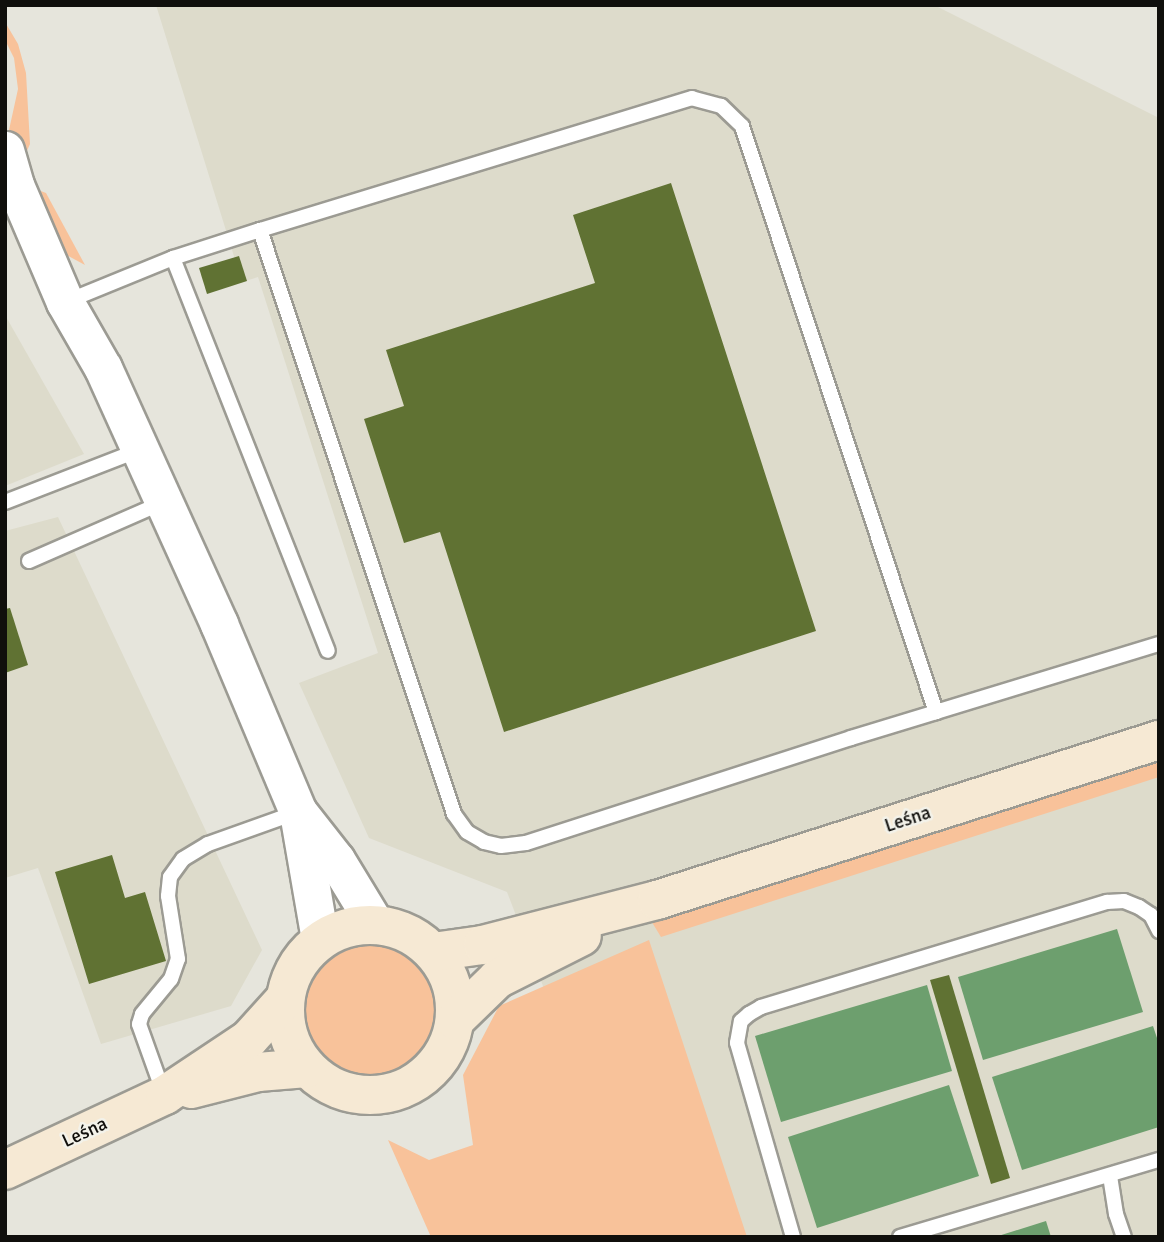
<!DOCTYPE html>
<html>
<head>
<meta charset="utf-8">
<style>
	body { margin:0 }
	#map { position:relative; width:1164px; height:1242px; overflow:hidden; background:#e6e5dc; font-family:Signika,sans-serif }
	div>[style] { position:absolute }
	.built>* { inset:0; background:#dddbcb }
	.green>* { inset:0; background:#f8c29a }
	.round { border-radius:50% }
	.water>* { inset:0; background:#6d9f6e }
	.building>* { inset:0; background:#607233 }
	.roads { filter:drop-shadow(2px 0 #9c9b93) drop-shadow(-2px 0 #9c9b93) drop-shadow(0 2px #9c9b93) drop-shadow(0 -2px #9c9b93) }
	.service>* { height:14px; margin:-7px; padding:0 7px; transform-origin:7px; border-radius:7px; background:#fff }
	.tertiary>* { height:37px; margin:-18.5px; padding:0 18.5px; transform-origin:18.5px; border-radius:18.5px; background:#fff }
	.secondary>* { height:38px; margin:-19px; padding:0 19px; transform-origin:19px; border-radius:19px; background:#f6e9d4 }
	.secondary>.ring { margin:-19px; padding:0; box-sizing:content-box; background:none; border:38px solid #f6e9d4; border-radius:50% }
	span { translate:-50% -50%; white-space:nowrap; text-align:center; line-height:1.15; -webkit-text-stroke:5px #f3f2ea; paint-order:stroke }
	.street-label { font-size:19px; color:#100f0c }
	.frame { position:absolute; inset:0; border:7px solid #100f0c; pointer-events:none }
</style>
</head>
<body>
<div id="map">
	<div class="built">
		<div style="clip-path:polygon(156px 5px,934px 5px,1159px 118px,1159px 1237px,639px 1237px,507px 892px,369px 838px,299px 683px,378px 653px,258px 277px,242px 282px)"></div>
		<div style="clip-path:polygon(5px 315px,84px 454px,5px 486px)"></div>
		<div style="clip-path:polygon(58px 517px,262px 950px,231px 1006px,101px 1044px,38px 868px,5px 878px,5px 531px)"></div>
	</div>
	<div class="green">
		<div style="clip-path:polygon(5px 22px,18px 44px,26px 73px,30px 144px,26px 153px,14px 162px,9px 130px,18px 89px,14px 58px,5px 40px)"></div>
		<div style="clip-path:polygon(33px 188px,46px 193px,85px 265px,61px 252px)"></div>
		<div style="clip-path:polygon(1159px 756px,1159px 777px,661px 937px,650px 919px)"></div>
		<div style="clip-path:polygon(649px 940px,747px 1237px,431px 1237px,388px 1140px,429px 1160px,473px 1145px,463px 1075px,499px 1006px)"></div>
		<div class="round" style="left:305px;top:944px;width:134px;height:134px"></div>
	</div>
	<div class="water">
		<div style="clip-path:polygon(1117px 929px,1143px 1012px,983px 1060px,958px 977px)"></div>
		<div style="clip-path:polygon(927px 985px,952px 1071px,781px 1122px,755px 1036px)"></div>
		<div style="clip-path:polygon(1153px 1026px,1159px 1044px,1159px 1127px,1022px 1170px,992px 1077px)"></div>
		<div style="clip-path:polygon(949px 1085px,979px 1176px,817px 1228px,788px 1137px)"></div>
		<div style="clip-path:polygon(1046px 1221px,1051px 1237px,995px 1237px)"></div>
	</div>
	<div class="building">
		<div style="clip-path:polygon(671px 183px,816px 631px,504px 732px,440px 532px,404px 543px,364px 419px,404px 406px,386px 350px,595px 283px,573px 215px)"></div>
		<div style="clip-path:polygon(239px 256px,247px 281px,207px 294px,199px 268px)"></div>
		<div style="clip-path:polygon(10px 608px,28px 665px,5px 673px,5px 609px)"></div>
		<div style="clip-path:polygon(112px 855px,125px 898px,145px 892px,166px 961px,89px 984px,55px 872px)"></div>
		<div style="clip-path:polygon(949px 975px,1010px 1178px,991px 1184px,930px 980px)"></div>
	</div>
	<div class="roads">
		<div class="service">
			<div style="left:260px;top:230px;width:91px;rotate:162.2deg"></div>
			<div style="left:173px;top:258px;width:422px;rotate:68.5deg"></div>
			<div style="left:65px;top:302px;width:117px;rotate:-22.2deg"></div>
			<div style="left:5px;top:502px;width:144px;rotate:-21.2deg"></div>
			<div style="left:29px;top:561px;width:145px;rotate:-23.6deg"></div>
			<div style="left:936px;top:712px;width:617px;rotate:-108.32deg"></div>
			<div style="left:742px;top:126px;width:29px;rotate:-136deg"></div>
			<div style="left:721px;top:106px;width:30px;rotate:-165deg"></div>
			<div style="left:692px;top:98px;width:452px;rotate:163deg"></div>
			<div style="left:260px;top:230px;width:615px;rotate:71.62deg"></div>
			<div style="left:454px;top:814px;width:22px;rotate:54deg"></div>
			<div style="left:467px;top:832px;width:20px;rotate:30deg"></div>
			<div style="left:484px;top:842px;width:17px;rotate:13deg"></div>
			<div style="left:501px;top:846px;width:25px;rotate:-7deg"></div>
			<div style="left:526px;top:843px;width:342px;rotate:-17.9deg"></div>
			<div style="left:851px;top:738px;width:89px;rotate:-17deg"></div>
			<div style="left:936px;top:712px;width:233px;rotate:-17deg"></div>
			<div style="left:164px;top:1094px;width:74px;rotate:-109.7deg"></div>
			<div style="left:139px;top:1024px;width:10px;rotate:-73deg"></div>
			<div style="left:142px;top:1014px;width:45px;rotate:-50.4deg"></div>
			<div style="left:171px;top:979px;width:21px;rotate:-71deg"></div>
			<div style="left:178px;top:959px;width:64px;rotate:-99deg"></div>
			<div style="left:168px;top:896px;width:19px;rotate:-84deg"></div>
			<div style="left:170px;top:877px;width:22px;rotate:-54deg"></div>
			<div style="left:183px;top:859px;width:29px;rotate:-31deg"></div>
			<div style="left:208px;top:844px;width:96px;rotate:-19.6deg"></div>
			<div style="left:1110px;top:1176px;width:38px;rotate:81deg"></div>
			<div style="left:1116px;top:1214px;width:24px;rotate:71deg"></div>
			<div style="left:793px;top:1237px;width:202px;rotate:-106.1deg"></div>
			<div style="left:737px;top:1043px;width:22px;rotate:-80deg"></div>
			<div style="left:741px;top:1021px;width:11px;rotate:-41deg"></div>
			<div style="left:749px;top:1014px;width:14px;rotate:-30deg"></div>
			<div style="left:761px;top:1007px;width:362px;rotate:-16.9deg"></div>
			<div style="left:1107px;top:902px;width:17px;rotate:-3deg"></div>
			<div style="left:1124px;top:901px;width:16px;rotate:22deg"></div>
			<div style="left:1139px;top:907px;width:14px;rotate:34deg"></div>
			<div style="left:1151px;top:915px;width:18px;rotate:63deg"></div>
			<div style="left:900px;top:1237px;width:270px;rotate:-16.6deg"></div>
		</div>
		<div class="tertiary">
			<div style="left:5px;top:150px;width:36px;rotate:74deg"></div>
			<div style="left:15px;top:185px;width:127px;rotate:66.9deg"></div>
			<div style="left:65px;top:302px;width:76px;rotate:60.1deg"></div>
			<div style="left:103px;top:368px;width:281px;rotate:65.6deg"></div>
			<div style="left:219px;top:624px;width:204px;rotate:67.2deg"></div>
			<div style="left:298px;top:812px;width:130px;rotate:80.2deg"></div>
			<div style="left:299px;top:813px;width:60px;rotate:51.8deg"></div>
			<div style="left:336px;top:860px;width:75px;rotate:58.6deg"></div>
		</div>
		<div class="secondary">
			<div class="ring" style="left:285px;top:925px;width:132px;height:132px"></div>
			<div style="left:433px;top:952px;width:50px;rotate:-8deg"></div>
			<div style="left:483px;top:945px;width:180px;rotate:-14.5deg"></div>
			<div style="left:657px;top:900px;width:527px;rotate:-17.68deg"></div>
			<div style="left:455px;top:1020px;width:59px;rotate:-44.3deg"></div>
			<div style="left:497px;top:979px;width:95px;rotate:-26.8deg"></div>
			<div style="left:191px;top:1089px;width:69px;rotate:-14.2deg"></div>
			<div style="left:258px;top:1072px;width:49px;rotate:-4.7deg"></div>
			<div style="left:5px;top:1170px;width:177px;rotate:-25.1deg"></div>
			<div style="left:165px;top:1095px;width:101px;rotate:-33.7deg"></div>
			<div style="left:249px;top:1039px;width:54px;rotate:-48deg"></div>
		</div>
	</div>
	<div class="street-label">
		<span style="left:908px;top:820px;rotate:-18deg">Leśna</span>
		<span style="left:85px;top:1133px;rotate:-25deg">Leśna</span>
	</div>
	<div class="frame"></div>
</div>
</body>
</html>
